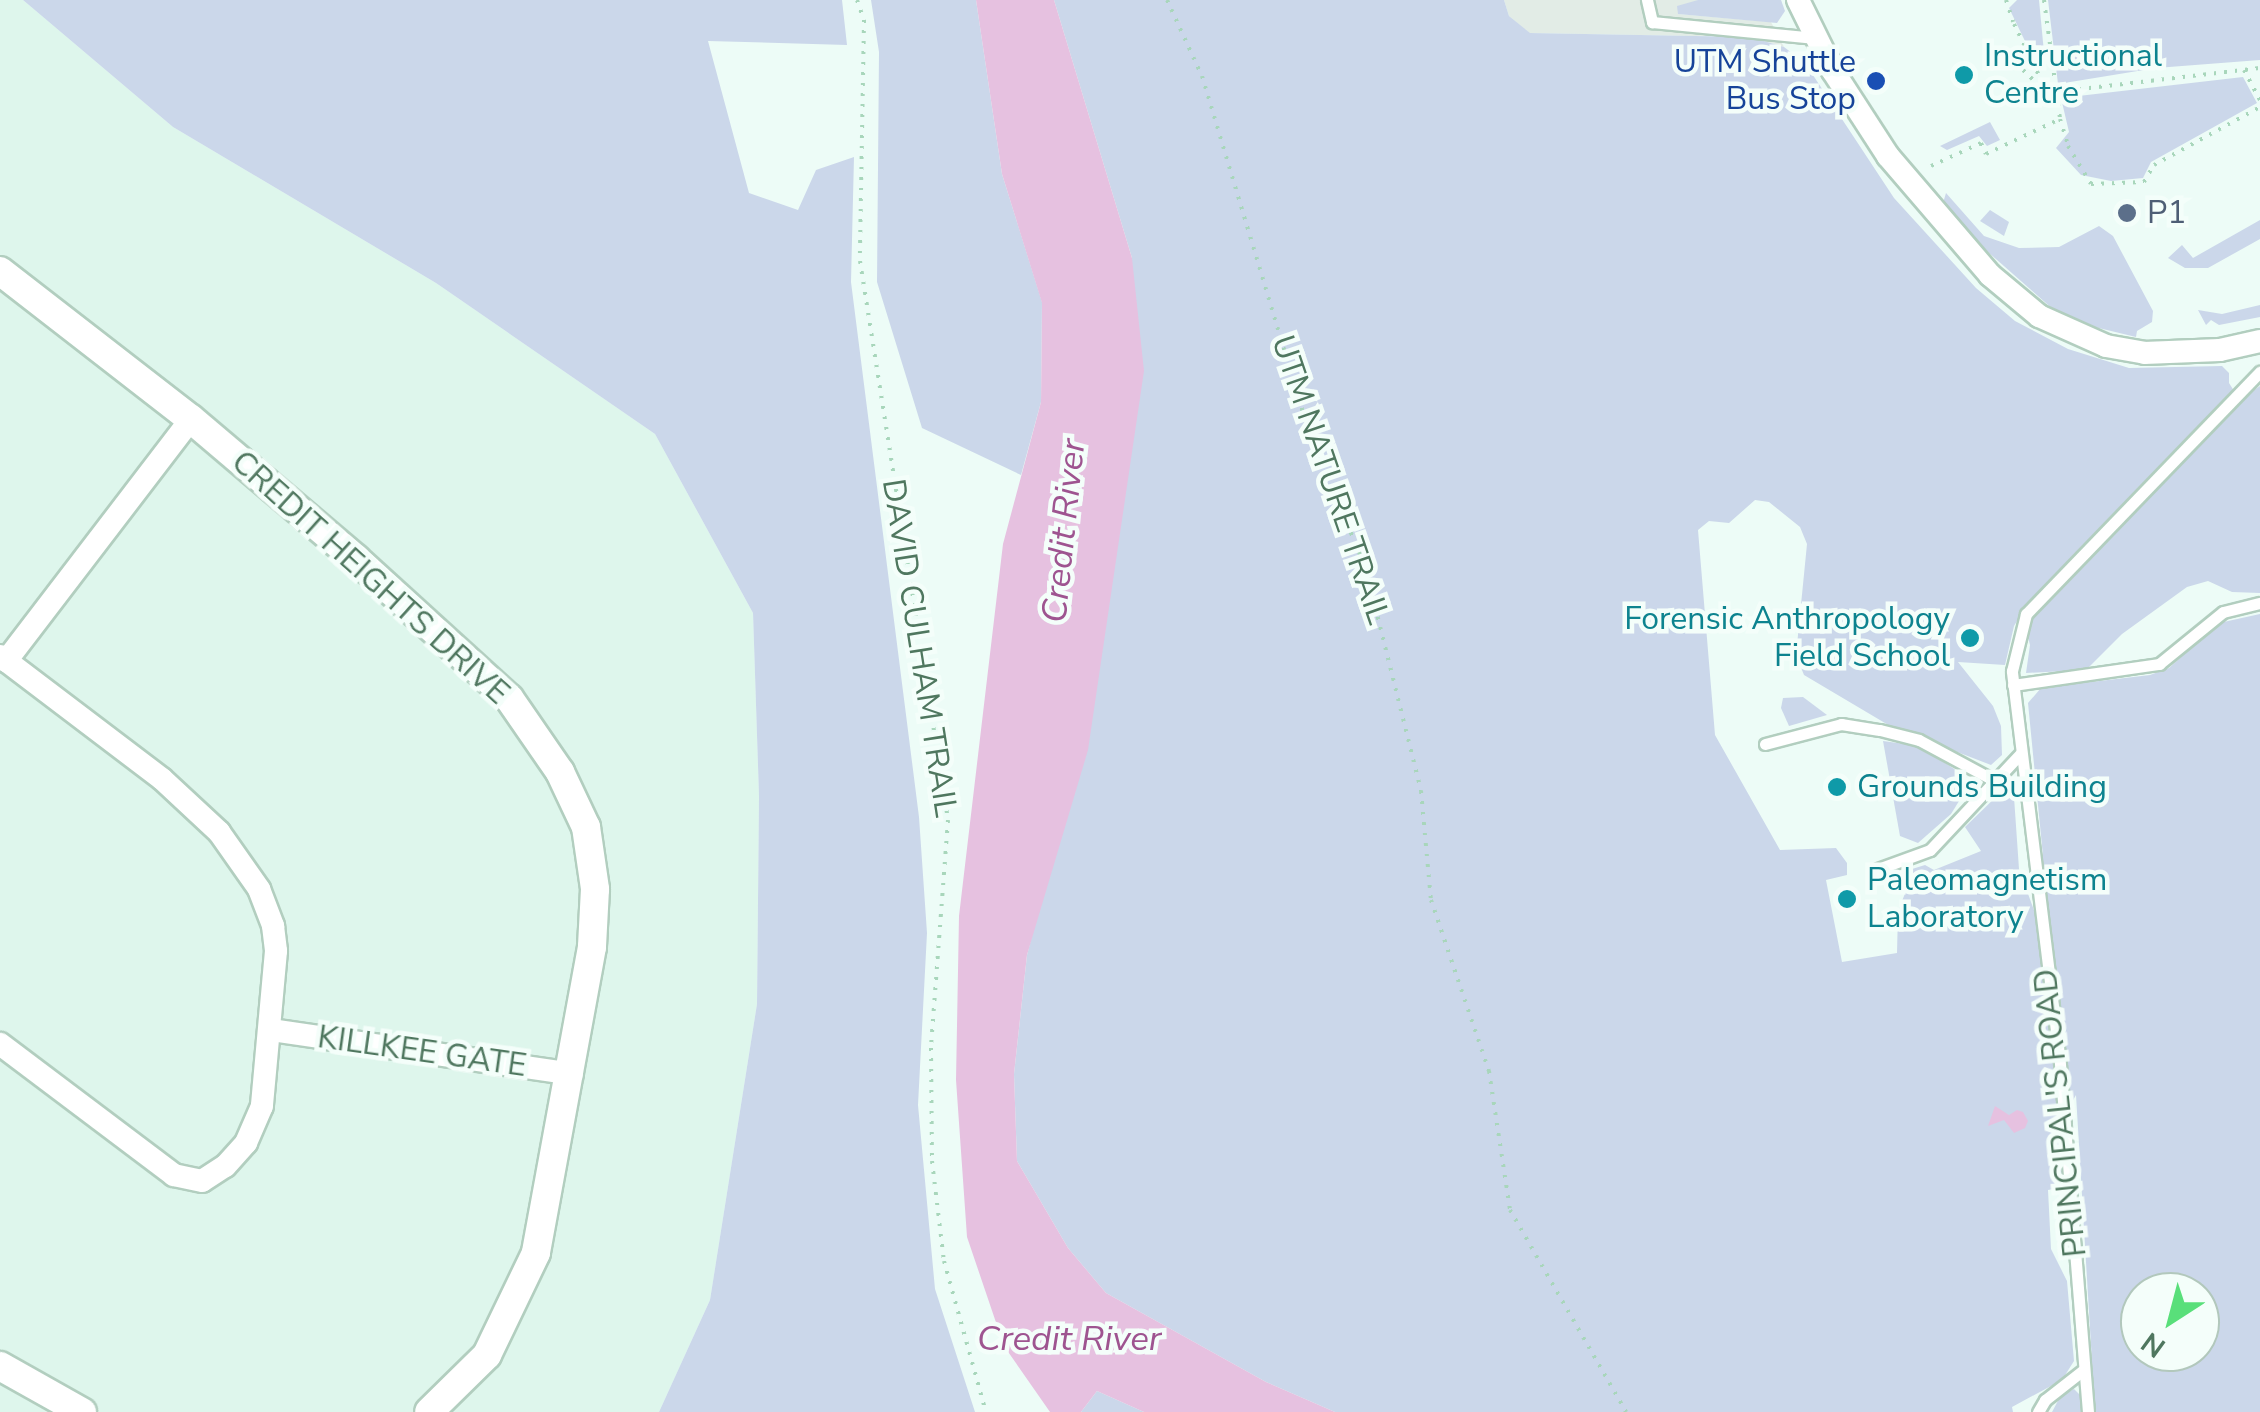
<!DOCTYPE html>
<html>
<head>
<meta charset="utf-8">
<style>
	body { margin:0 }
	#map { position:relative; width:2260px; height:1412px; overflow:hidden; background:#edfcf7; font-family:"Nunito Sans",sans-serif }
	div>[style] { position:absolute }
	.residential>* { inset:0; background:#def6ec }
	.industrial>* { inset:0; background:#e2ece6 }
	.green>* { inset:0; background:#cbd7ea }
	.water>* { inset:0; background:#e6c1e0 }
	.path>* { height:4px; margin-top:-2px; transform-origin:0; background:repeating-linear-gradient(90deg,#a8d6bb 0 2.5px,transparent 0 10.5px) }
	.roads { filter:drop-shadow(2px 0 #b2cebf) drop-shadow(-2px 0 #b2cebf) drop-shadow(0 2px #b2cebf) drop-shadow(0 -2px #b2cebf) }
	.service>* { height:11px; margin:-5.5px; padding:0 5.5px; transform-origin:5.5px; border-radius:5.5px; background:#fff }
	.minor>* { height:22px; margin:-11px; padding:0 11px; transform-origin:11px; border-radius:11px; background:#fff }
	.tertiary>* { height:28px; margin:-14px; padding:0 14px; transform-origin:14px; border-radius:14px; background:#fff }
	.dots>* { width:28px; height:28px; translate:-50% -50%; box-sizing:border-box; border:5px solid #f4fefa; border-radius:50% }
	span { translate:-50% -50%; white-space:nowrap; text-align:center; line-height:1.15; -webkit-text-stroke:9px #f4fefa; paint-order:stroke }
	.culture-label { font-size:32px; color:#0d838f }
	.left { translate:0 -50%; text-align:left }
	.right { translate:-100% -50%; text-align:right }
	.transit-label { font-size:32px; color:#164399 }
	.service-label { font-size:32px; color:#4e5e75 }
	.street-label { font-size:32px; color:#4f775f }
	.water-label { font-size:35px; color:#9e5490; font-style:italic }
	.north { position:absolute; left:2120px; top:1272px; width:100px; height:100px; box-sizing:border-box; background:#f4fefa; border:2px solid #b2c8bc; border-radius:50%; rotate:216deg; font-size:28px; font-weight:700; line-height:40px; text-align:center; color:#4f775f }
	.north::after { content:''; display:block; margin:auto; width:35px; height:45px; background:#59df7a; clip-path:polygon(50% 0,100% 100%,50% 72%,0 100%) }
</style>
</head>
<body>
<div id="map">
	<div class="residential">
		<div style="clip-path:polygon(0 0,23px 0,173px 127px,436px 283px,655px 434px,753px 613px,759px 796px,757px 1004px,710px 1300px,659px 1412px,0 1412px)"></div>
	</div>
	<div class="industrial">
		<div style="clip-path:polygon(1504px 0,1698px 0,1678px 14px,1771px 22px,1784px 47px,1750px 37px,1529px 33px,1509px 16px)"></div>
	</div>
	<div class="green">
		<div style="clip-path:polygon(23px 0,842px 0,847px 45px,708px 41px,749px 193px,798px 210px,816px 170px,854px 157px,851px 282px,919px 817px,927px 933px,918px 1105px,935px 1289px,975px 1412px,659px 1412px,710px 1300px,757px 1004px,759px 796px,753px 613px,655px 434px,436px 283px,173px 127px)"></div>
		<div style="clip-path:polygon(871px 0,976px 0,1002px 174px,1042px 302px,1041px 402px,1021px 475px,922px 428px,877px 282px,879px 52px)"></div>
		<div style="clip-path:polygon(evenodd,1054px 0,1504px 0,1509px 16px,1530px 33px,1750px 37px,1784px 47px,1805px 63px,1894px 198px,1976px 288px,2015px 321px,2068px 349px,2129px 368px,2222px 366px,2229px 373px,2229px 383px,2236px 394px,2250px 393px,2260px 386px,2260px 593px,2232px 592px,2208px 581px,2187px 587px,2122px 634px,2086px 670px,2026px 673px,2030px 645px,2022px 613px,2014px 626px,2005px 665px,1958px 662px,1993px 706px,2001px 726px,2002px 755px,1991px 765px,1890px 726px,1804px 675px,1796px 655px,1807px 544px,1800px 527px,1769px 502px,1755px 500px,1729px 523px,1709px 521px,1698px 530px,1715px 735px,1780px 850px,1836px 848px,1847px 863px,1847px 875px,1826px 880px,1842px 962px,1897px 953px,1898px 911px,1908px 886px,1907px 876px,1912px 869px,1925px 865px,1934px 870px,1981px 851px,1965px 827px,2001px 792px,2014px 797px,2019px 869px,2035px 913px,2043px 856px,2028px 703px,2041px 688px,2150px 675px,2169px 668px,2219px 623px,2260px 614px,2260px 1412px,2095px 1412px,2076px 1095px,2067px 1111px,2064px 1187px,2048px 1190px,2051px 1249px,2067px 1281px,2074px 1361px,2062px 1380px,2012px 1407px,2013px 1412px,1335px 1412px,1266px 1382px,1106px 1293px,1068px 1248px,1017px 1161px,1014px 1074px,1027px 955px,1050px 867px,1132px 258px,1054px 0,2140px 1292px,2200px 1292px,2200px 1352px,2140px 1352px,2140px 1292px)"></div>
		<div style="clip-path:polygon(1698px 0,1781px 0,1785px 11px,1777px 23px,1678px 14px,1677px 6px)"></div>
		<div style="clip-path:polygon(2017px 0,2039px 0,2045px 63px,2036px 64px,2009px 8px)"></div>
		<div style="clip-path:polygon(2048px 0,2260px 0,2260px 60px,2156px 68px,2058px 84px)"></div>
		<div style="clip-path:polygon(2243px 77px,2257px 103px,2151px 162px,2143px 178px,2111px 181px,2081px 175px,2056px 148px,2069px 132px,2061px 98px)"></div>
		<div style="clip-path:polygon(1990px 122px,2000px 140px,1987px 146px,1979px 136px,1947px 150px,1940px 146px)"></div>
		<div style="clip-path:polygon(1946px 193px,1984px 236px,2019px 248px,2059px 247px,2099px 226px,2113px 236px,2153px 311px,2152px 322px,2137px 331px,2136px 337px,2078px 323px,2055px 311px,1988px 252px,1943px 203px)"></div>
		<div style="clip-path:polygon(1990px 210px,2009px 222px,2004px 236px,1980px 221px)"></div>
		<div style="clip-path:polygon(2260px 220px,2260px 239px,2208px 268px,2185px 268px,2168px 258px,2182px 245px,2193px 258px)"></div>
		<div style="clip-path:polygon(2260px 305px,2260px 317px,2219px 325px,2211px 320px,2206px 325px,2198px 310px,2222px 314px)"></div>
		<div style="clip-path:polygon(1803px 697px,1827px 715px,1789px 726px,1781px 708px,1783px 698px)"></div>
		<div style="clip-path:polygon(1883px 741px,1919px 746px,1962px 774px,1969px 785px,1951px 814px,1918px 843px,1900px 836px)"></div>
		<div style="clip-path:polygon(2074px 1389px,2080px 1395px,2081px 1412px,2052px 1412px,2060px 1397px)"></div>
		<div style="clip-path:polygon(1097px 1391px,1144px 1412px,1081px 1412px)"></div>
	</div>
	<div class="water">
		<div style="clip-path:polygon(976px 0,1054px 0,1132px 258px,1144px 371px,1088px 750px,1027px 955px,1014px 1074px,1017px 1161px,1068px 1248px,1106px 1293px,1266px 1382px,1335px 1412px,1144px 1412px,1097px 1391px,1081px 1412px,1050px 1412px,1004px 1346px,967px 1237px,956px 1080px,959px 916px,1003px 544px,1041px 402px,1042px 303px,1002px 174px)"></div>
		<div style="clip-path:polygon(1995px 1106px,2009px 1115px,2017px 1110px,2023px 1112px,2028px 1121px,2025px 1128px,2014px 1133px,2004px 1120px,1988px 1126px)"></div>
	</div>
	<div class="path">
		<div style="left:857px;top:0;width:21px;rotate:71deg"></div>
		<div style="left:864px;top:20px;width:241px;rotate:91deg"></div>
		<div style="left:860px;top:261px;width:566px;rotate:81.05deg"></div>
		<div style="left:948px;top:820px;width:229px;rotate:94.3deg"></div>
		<div style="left:931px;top:1048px;width:113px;rotate:89.5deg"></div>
		<div style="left:932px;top:1161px;width:101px;rotate:83.2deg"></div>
		<div style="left:944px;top:1261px;width:157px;rotate:74.5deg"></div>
		<div style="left:1167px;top:0;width:84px;rotate:65.3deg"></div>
		<div style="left:1202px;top:76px;width:376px;rotate:73.3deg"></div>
		<div style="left:1310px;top:436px;width:141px;rotate:67.1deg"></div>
		<div style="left:1365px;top:566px;width:232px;rotate:76deg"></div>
		<div style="left:1421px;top:791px;width:109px;rotate:84.8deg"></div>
		<div style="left:1431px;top:900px;width:181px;rotate:71.3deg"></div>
		<div style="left:1489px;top:1071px;width:141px;rotate:81.4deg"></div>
		<div style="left:1510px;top:1210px;width:233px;rotate:60.1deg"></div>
		<div style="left:2006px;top:0;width:23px;rotate:72deg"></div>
		<div style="left:2044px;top:0;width:120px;rotate:82.3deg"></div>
		<div style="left:2060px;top:119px;width:28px;rotate:73deg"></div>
		<div style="left:2068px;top:146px;width:44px;rotate:58.8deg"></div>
		<div style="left:2091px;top:184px;width:53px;rotate:-2.2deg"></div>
		<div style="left:2144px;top:182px;width:20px;rotate:-60deg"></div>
		<div style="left:2154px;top:165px;width:121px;rotate:-28.7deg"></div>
		<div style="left:2014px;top:24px;width:76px;rotate:64.1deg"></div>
		<div style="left:2023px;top:70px;width:33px;rotate:44deg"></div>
		<div style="left:2047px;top:93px;width:214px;rotate:-6.7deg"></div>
		<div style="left:2244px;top:70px;width:34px;rotate:62deg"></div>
		<div style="left:1931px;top:166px;width:55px;rotate:-24.7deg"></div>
		<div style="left:1981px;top:143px;width:12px;rotate:66deg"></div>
		<div style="left:1986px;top:154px;width:82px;rotate:-25.3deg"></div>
	</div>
	<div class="roads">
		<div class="service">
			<div style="left:1647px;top:0;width:23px;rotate:77deg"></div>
			<div style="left:1652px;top:22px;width:164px;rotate:5.6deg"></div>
			<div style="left:2013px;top:685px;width:148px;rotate:-8.2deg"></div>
			<div style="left:2159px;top:664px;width:82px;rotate:-39.1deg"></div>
			<div style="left:2223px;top:612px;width:38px;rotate:-14deg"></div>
			<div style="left:1765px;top:744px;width:79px;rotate:-14.7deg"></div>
			<div style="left:1841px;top:724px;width:39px;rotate:9deg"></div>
			<div style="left:1880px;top:730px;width:40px;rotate:14.4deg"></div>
			<div style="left:1919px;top:740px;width:86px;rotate:28.3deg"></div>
			<div style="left:1878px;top:869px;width:55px;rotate:-20.1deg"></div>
			<div style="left:1930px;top:850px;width:132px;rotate:-46.8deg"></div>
			<div style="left:2038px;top:1412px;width:14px;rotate:-60deg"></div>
			<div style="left:2045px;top:1400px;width:47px;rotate:-38.1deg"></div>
			<div style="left:2088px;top:1412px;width:358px;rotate:-94.6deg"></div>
			<div style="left:2059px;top:1055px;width:387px;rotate:-97deg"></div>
			<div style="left:2012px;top:671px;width:59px;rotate:-76.2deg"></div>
			<div style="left:2026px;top:614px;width:337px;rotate:-46deg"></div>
		</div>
		<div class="minor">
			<div style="left:1798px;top:0;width:79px;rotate:63.8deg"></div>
			<div style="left:1833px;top:71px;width:101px;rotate:57.1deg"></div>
			<div style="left:1888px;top:156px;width:157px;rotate:49.4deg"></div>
			<div style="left:1990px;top:275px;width:64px;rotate:39.9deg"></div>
			<div style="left:2039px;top:316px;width:73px;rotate:24.1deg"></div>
			<div style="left:2106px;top:346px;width:39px;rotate:10deg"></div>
			<div style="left:2144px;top:353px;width:76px;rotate:-2.3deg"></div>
			<div style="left:2220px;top:350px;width:41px;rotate:-12.7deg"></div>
			<div style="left:0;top:656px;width:203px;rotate:37.2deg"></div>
			<div style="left:162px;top:779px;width:78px;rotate:42.9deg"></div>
			<div style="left:219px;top:832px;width:70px;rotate:54.9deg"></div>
			<div style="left:259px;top:889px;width:40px;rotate:69deg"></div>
			<div style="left:273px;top:926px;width:25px;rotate:83deg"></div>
			<div style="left:276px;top:951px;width:156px;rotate:95.2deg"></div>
			<div style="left:262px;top:1106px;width:40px;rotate:113.4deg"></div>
			<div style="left:246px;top:1143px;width:31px;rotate:132deg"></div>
			<div style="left:225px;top:1166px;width:27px;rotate:147deg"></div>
			<div style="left:202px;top:1181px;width:29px;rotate:-168deg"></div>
			<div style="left:174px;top:1175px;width:218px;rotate:-143deg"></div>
			<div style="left:6px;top:661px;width:305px;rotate:-52.6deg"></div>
			<div style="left:271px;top:1030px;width:304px;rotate:8.3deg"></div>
		</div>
		<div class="tertiary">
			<div style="left:0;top:271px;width:242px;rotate:37.8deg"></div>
			<div style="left:191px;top:419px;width:216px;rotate:40.3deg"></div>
			<div style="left:356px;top:559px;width:207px;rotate:42.3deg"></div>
			<div style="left:509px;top:698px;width:90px;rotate:55.4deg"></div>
			<div style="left:560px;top:772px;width:61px;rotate:64.7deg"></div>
			<div style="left:586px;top:827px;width:63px;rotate:81.7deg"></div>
			<div style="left:595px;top:889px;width:58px;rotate:93deg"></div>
			<div style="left:592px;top:947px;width:311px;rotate:100.4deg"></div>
			<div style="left:536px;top:1253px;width:113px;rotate:115.7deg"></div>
			<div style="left:487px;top:1355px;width:81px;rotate:135.5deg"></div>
			<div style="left:0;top:1366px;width:94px;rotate:29.3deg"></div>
		</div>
	</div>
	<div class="dots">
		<div style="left:1964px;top:75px;background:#0f9aa8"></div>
		<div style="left:1876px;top:81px;background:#1a4fb4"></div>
		<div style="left:2127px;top:213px;background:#5c6f8a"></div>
		<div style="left:1970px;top:638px;background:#0f9aa8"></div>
		<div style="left:1837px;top:787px;background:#0f9aa8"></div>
		<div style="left:1847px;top:899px;background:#0f9aa8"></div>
	</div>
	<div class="culture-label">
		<span class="left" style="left:1984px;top:75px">Instructional<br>Centre</span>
		<span class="right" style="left:1950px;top:638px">Forensic Anthropology<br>Field School</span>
		<span class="left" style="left:1857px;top:787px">Grounds Building</span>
		<span class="left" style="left:1867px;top:899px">Paleomagnetism<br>Laboratory</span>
	</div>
	<div class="transit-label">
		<span class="right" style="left:1856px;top:81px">UTM Shuttle<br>Bus Stop</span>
	</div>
	<div class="service-label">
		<span class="left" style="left:2147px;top:213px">P1</span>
	</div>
	<div class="street-label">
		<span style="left:1330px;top:480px;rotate:71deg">UTM NATURE TRAIL</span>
		<span style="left:370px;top:578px;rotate:42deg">CREDIT HEIGHTS DRIVE</span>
		<span style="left:919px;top:648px;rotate:81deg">DAVID CULHAM TRAIL</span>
		<span style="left:422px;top:1052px;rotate:8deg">KILLKEE GATE</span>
		<span style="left:2061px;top:1113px;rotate:-96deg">PRINCIPAL'S ROAD</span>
	</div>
	<div class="water-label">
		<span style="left:1064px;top:531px;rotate:-84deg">Credit River</span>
		<span style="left:1069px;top:1339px">Credit River</span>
	</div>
	<div class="north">N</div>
</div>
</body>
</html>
